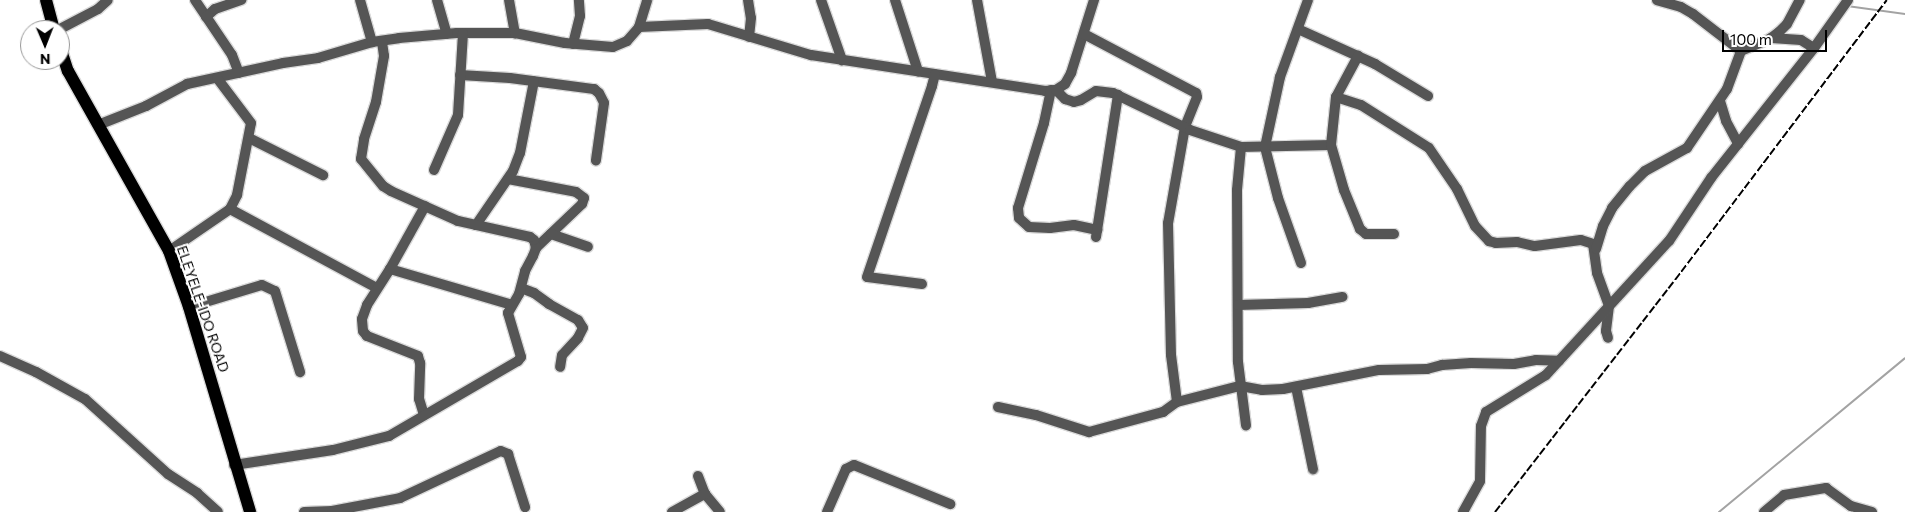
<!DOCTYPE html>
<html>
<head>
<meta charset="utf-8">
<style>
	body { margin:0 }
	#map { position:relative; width:1905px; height:512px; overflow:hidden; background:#fff; font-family:Commissioner,sans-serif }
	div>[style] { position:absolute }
	.stream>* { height:2px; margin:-1px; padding:0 1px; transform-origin:1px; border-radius:1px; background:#a3a3a3 }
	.roads { filter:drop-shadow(1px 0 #dbdbdb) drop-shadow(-1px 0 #dbdbdb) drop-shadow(0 1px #dbdbdb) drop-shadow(0 -1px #dbdbdb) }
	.minor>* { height:10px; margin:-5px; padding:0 5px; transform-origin:5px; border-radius:5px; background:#555 }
	.major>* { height:12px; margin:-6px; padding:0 6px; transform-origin:6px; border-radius:6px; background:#000 }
	.rail>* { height:2px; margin-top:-1px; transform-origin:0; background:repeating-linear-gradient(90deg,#000 0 8px,transparent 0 10.5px) }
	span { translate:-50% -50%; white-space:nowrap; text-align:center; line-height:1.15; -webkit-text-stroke:4px #fff; paint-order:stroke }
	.street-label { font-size:14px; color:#000 }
	.north { position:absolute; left:20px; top:20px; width:50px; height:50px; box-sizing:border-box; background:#fff; border:1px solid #999; border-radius:50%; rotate:179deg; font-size:14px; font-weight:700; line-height:20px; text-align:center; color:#000 }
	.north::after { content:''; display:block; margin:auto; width:18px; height:22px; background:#000; clip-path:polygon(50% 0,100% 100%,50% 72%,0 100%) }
	.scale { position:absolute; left:1722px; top:30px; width:105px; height:22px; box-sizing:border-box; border:2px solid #000; border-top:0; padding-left:6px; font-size:15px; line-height:18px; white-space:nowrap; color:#000; -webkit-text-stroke:4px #fff; paint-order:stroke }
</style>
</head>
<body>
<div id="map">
	<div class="stream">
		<div style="left:1847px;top:6px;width:59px;rotate:7.9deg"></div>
		<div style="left:1719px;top:512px;width:241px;rotate:-39.6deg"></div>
	</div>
	<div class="roads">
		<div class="minor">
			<div style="left:195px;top:0;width:66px;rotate:56.1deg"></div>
			<div style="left:232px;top:55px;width:19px;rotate:69deg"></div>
			<div style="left:360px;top:0;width:44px;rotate:74.1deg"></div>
			<div style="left:437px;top:0;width:35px;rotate:74deg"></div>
			<div style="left:509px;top:0;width:34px;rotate:80deg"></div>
			<div style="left:748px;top:0;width:18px;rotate:81deg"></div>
			<div style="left:751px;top:18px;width:19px;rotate:96deg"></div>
			<div style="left:821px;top:0;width:64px;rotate:70.7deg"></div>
			<div style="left:895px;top:0;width:75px;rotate:72.1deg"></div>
			<div style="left:977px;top:0;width:83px;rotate:79.6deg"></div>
			<div style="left:206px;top:17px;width:12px;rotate:-42deg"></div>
			<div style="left:215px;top:9px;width:28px;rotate:-19deg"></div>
			<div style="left:639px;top:27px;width:69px;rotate:-2.5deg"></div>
			<div style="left:708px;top:24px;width:108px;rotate:16.8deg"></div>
			<div style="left:811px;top:55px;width:237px;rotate:8.7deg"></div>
			<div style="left:1045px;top:91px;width:11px;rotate:-5deg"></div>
			<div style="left:1056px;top:90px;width:11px;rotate:-34deg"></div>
			<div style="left:1065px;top:84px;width:13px;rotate:-61deg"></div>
			<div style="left:1071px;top:73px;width:77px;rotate:-72.5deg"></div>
			<div style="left:1298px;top:29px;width:85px;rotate:24.4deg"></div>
			<div style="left:1375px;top:64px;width:62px;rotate:31.1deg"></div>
			<div style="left:58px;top:30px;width:45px;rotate:-27.7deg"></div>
			<div style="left:98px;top:9px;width:13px;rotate:-42deg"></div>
			<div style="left:1084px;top:34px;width:127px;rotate:27.8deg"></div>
			<div style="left:1196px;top:93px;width:4px;rotate:76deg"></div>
			<div style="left:1197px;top:97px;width:32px;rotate:112deg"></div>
			<div style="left:1185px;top:127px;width:97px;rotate:100deg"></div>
			<div style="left:1168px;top:223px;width:132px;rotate:88.7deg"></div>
			<div style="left:1171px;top:355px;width:47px;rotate:82.7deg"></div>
			<div style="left:1771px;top:38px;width:30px;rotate:4deg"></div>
			<div style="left:1801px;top:40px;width:15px;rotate:32deg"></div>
			<div style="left:573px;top:44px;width:29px;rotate:-76deg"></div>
			<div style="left:580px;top:16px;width:16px;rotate:-94deg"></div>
			<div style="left:1741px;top:51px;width:33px;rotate:-23deg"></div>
			<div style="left:1771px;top:38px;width:10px;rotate:-37deg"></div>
			<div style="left:1779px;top:32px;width:11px;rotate:-45deg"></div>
			<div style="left:1787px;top:24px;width:27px;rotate:-62deg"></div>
			<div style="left:460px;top:75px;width:50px;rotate:3.4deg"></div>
			<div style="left:510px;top:78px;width:85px;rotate:7.5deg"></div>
			<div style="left:594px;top:89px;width:6px;rotate:39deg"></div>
			<div style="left:599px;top:93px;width:11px;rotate:63deg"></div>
			<div style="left:604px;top:103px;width:58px;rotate:98deg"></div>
			<div style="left:1051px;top:90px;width:34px;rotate:102deg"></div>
			<div style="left:1044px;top:123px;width:89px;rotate:107deg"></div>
			<div style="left:1018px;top:208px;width:10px;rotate:84deg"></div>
			<div style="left:1019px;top:218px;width:13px;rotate:42deg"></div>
			<div style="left:1029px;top:227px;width:21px;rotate:3deg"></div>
			<div style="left:1050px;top:228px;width:24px;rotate:-7deg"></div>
			<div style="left:1074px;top:225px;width:24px;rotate:12deg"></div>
			<div style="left:1056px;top:90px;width:13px;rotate:45deg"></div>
			<div style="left:1065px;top:99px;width:9px;rotate:18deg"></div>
			<div style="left:1074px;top:102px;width:7px;rotate:-16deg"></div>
			<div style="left:1081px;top:100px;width:17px;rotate:-31deg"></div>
			<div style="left:1096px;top:91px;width:17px;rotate:7deg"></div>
			<div style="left:1113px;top:93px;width:85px;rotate:25.7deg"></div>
			<div style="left:1190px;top:130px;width:54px;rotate:18.4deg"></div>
			<div style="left:1241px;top:147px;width:90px;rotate:-1.3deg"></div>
			<div style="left:1336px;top:97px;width:47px;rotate:-61.8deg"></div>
			<div style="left:1720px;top:101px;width:21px;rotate:73deg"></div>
			<div style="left:1726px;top:121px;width:26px;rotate:62deg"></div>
			<div style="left:98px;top:125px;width:52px;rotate:-21.6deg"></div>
			<div style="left:146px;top:106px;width:47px;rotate:-28.2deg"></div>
			<div style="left:187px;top:84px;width:98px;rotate:-12.3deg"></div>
			<div style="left:283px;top:63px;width:35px;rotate:-8deg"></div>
			<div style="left:318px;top:58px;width:56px;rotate:-16.5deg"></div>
			<div style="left:372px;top:42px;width:27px;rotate:-8deg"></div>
			<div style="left:399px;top:38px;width:58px;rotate:-4.9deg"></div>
			<div style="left:457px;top:33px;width:58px"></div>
			<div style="left:515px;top:33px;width:51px;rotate:11.3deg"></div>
			<div style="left:565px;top:43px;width:48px;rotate:4.8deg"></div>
			<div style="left:613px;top:47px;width:15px;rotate:-23deg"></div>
			<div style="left:627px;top:41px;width:18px;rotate:-49deg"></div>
			<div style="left:639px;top:27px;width:28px;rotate:-73deg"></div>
			<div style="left:249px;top:138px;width:83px;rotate:26.6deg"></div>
			<div style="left:1241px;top:147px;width:43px;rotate:95.3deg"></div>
			<div style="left:1237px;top:190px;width:172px;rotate:89.7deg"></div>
			<div style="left:1238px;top:362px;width:64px;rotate:82.8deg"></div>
			<div style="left:434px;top:170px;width:60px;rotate:-66.4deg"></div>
			<div style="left:458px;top:115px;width:82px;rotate:-86.5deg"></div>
			<div style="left:508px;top:179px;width:69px;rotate:10.8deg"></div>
			<div style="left:576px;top:192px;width:10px;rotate:37deg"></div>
			<div style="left:584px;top:198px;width:6px;rotate:108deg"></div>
			<div style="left:582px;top:204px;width:64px;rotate:136.3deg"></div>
			<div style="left:230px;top:209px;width:167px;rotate:28.3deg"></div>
			<div style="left:476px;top:225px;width:65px;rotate:-55.6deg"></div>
			<div style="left:513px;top:171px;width:19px;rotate:-69deg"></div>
			<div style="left:520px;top:153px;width:73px;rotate:-79deg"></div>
			<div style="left:551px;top:234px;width:39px;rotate:19deg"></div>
			<div style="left:1394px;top:234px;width:28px;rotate:180deg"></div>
			<div style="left:1366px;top:234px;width:8px;rotate:-140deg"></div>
			<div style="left:1360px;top:229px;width:42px;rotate:-112.3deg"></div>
			<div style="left:1344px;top:190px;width:47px;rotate:-106.1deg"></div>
			<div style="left:1331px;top:145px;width:48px;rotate:-84.1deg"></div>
			<div style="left:1336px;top:97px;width:26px;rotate:18deg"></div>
			<div style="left:1361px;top:105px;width:80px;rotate:32.3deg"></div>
			<div style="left:1429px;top:148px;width:50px;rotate:55.7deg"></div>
			<div style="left:1457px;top:189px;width:41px;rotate:64.1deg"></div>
			<div style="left:1475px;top:226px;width:21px;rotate:47deg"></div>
			<div style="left:1489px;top:241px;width:7px;rotate:16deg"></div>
			<div style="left:1496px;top:243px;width:21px;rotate:-3deg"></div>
			<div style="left:1517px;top:242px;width:18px;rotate:13deg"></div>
			<div style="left:1535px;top:246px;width:46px;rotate:-7.4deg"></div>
			<div style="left:1581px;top:240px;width:13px;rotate:18deg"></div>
			<div style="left:1593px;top:244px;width:29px;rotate:82deg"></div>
			<div style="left:1597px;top:273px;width:35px;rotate:70deg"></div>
			<div style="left:1609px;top:306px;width:25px;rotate:97deg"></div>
			<div style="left:1606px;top:331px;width:7px;rotate:74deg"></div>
			<div style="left:1096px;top:237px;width:144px;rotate:-81.2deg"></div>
			<div style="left:1596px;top:249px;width:24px;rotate:-73deg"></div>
			<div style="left:1603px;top:226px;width:20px;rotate:-63deg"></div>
			<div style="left:1612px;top:208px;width:28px;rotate:-51deg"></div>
			<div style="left:1630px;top:186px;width:21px;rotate:-45deg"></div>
			<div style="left:1645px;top:171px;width:48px;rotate:-28.7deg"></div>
			<div style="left:1687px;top:148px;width:71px;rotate:-55.9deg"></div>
			<div style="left:1727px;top:89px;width:40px;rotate:-69.8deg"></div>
			<div style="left:1741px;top:51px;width:61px;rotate:-142.4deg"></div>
			<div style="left:1693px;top:14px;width:14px;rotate:-150deg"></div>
			<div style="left:1681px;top:7px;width:25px;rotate:-164deg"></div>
			<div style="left:169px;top:251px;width:74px;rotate:-34.5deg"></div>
			<div style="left:230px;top:209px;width:16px;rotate:-63deg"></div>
			<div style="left:237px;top:195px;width:73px;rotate:-79deg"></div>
			<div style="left:251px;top:123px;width:56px;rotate:-127.1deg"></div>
			<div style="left:1301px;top:263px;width:69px;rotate:-109.5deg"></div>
			<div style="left:1278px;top:198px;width:53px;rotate:-104.3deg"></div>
			<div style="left:1265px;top:147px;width:72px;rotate:-77.9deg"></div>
			<div style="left:1280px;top:77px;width:82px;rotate:-70deg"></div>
			<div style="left:390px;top:269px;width:127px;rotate:16.4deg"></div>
			<div style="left:922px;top:284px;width:55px;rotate:-172.7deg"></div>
			<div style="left:867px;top:277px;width:202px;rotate:-71.2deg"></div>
			<div style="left:932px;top:86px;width:12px;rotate:-76deg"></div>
			<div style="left:521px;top:288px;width:14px;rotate:21deg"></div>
			<div style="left:534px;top:293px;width:19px;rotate:36deg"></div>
			<div style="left:549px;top:304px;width:33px;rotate:29deg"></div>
			<div style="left:578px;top:320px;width:9px;rotate:58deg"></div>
			<div style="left:583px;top:328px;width:11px;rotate:117deg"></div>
			<div style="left:578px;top:338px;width:23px;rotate:133deg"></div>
			<div style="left:562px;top:355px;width:12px;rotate:99deg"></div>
			<div style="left:1238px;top:305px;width:70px;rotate:-1.6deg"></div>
			<div style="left:1308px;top:303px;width:35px;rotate:-10deg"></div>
			<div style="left:189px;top:307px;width:76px;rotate:-16.8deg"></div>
			<div style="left:262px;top:285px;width:14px;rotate:25deg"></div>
			<div style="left:275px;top:291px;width:85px;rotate:72.8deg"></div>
			<div style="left:0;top:356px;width:39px;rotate:24deg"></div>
			<div style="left:36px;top:372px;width:56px;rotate:28.9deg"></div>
			<div style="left:85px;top:399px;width:112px;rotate:42.1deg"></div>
			<div style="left:168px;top:474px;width:35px;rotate:33deg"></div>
			<div style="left:197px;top:493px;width:28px;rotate:42deg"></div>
			<div style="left:1296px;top:387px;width:84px;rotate:78.3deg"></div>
			<div style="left:998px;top:407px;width:39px;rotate:12deg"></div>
			<div style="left:1036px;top:415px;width:56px;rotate:17.8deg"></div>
			<div style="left:1089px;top:432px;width:77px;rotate:-15.1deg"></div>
			<div style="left:1163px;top:412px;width:17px;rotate:-36deg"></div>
			<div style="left:1177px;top:402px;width:65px;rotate:-14.3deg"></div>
			<div style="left:1240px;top:386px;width:22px;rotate:10deg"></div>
			<div style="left:1262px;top:390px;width:21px;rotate:-3deg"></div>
			<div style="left:1283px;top:389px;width:98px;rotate:-11.2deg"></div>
			<div style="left:1379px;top:370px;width:48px;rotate:-1.2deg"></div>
			<div style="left:1427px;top:369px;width:16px;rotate:-15deg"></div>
			<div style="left:1442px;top:365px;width:29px;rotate:-4deg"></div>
			<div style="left:1471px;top:363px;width:43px;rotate:1.3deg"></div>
			<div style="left:1514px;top:364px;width:22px;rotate:-10deg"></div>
			<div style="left:1536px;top:360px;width:23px;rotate:2deg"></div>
			<div style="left:424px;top:415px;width:17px;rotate:-107deg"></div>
			<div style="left:419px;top:399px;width:36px;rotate:-88deg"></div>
			<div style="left:420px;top:363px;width:7px;rotate:-106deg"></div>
			<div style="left:418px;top:356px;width:55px;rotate:-158.6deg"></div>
			<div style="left:367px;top:336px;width:6px;rotate:-129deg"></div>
			<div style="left:363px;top:331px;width:12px;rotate:-95deg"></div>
			<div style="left:362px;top:319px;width:15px;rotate:-70deg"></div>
			<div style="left:367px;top:305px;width:43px;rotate:-57.4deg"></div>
			<div style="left:390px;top:269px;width:72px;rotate:-60.9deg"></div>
			<div style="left:234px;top:465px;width:100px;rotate:-8.6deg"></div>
			<div style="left:333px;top:450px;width:58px;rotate:-14deg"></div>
			<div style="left:389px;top:436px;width:149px;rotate:-30.2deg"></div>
			<div style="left:518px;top:361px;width:5px;rotate:-53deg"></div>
			<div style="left:521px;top:357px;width:46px;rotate:-106.5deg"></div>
			<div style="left:508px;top:313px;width:22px;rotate:-60deg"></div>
			<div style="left:519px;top:294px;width:24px;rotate:-75deg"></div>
			<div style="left:525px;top:271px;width:17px;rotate:-62deg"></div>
			<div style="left:533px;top:256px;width:9px;rotate:-69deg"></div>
			<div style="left:536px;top:248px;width:8px;rotate:-104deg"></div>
			<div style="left:534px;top:240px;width:5px;rotate:-143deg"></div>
			<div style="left:530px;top:237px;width:74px;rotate:-167.5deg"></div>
			<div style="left:458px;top:221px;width:73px;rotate:-155.9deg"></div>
			<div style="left:391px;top:191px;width:9px;rotate:-148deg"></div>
			<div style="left:383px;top:186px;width:35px;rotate:-129deg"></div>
			<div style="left:361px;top:159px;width:20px;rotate:-81deg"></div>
			<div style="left:364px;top:139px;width:39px;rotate:-72deg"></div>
			<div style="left:376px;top:102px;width:47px;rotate:-80.1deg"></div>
			<div style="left:384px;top:56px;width:15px;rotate:-98deg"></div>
			<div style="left:698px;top:476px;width:19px;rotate:69deg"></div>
			<div style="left:705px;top:494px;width:23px;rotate:50deg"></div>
			<div style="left:304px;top:512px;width:28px;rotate:-2deg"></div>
			<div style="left:332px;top:511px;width:69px;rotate:-10.8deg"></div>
			<div style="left:400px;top:498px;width:111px;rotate:-25deg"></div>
			<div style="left:501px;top:451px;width:8px;rotate:23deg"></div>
			<div style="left:508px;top:454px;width:56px;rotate:72.2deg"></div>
			<div style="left:672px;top:512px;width:38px;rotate:-29deg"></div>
			<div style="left:827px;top:512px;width:47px;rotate:-66.2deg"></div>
			<div style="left:846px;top:469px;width:9px;rotate:-27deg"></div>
			<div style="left:854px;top:465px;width:104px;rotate:22.1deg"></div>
			<div style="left:1463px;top:512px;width:35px;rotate:-61deg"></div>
			<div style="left:1480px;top:481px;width:55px;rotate:-89deg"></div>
			<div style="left:1481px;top:426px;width:15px;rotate:-70deg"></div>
			<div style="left:1486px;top:412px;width:70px;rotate:-31.7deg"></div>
			<div style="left:1546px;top:375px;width:182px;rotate:-47.5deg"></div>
			<div style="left:1669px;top:241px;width:76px;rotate:-56.3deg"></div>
			<div style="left:1711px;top:178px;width:166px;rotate:-51.6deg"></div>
			<div style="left:1814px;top:48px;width:59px;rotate:-54.7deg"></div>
			<div style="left:1764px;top:512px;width:26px;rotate:-40deg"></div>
			<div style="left:1784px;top:495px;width:43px;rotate:-9.5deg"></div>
			<div style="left:1826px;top:488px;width:31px;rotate:36deg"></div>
			<div style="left:1851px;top:506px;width:22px;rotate:16deg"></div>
		</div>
		<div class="major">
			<div style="left:46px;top:0;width:31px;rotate:75deg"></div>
			<div style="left:60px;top:47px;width:25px;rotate:72deg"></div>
			<div style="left:68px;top:71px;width:206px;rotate:60.7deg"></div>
			<div style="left:169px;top:251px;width:59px;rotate:70.3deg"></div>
			<div style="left:189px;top:307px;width:214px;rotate:73.4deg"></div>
		</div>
	</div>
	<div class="rail">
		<div style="left:1495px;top:512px;width:294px;rotate:-52.2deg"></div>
		<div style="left:1675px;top:280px;width:351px;rotate:-52.9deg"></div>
	</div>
	<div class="street-label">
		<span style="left:203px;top:309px;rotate:71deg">ELEYELE-IDO ROAD</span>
	</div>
	<div class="north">N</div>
	<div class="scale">100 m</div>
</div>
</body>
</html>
